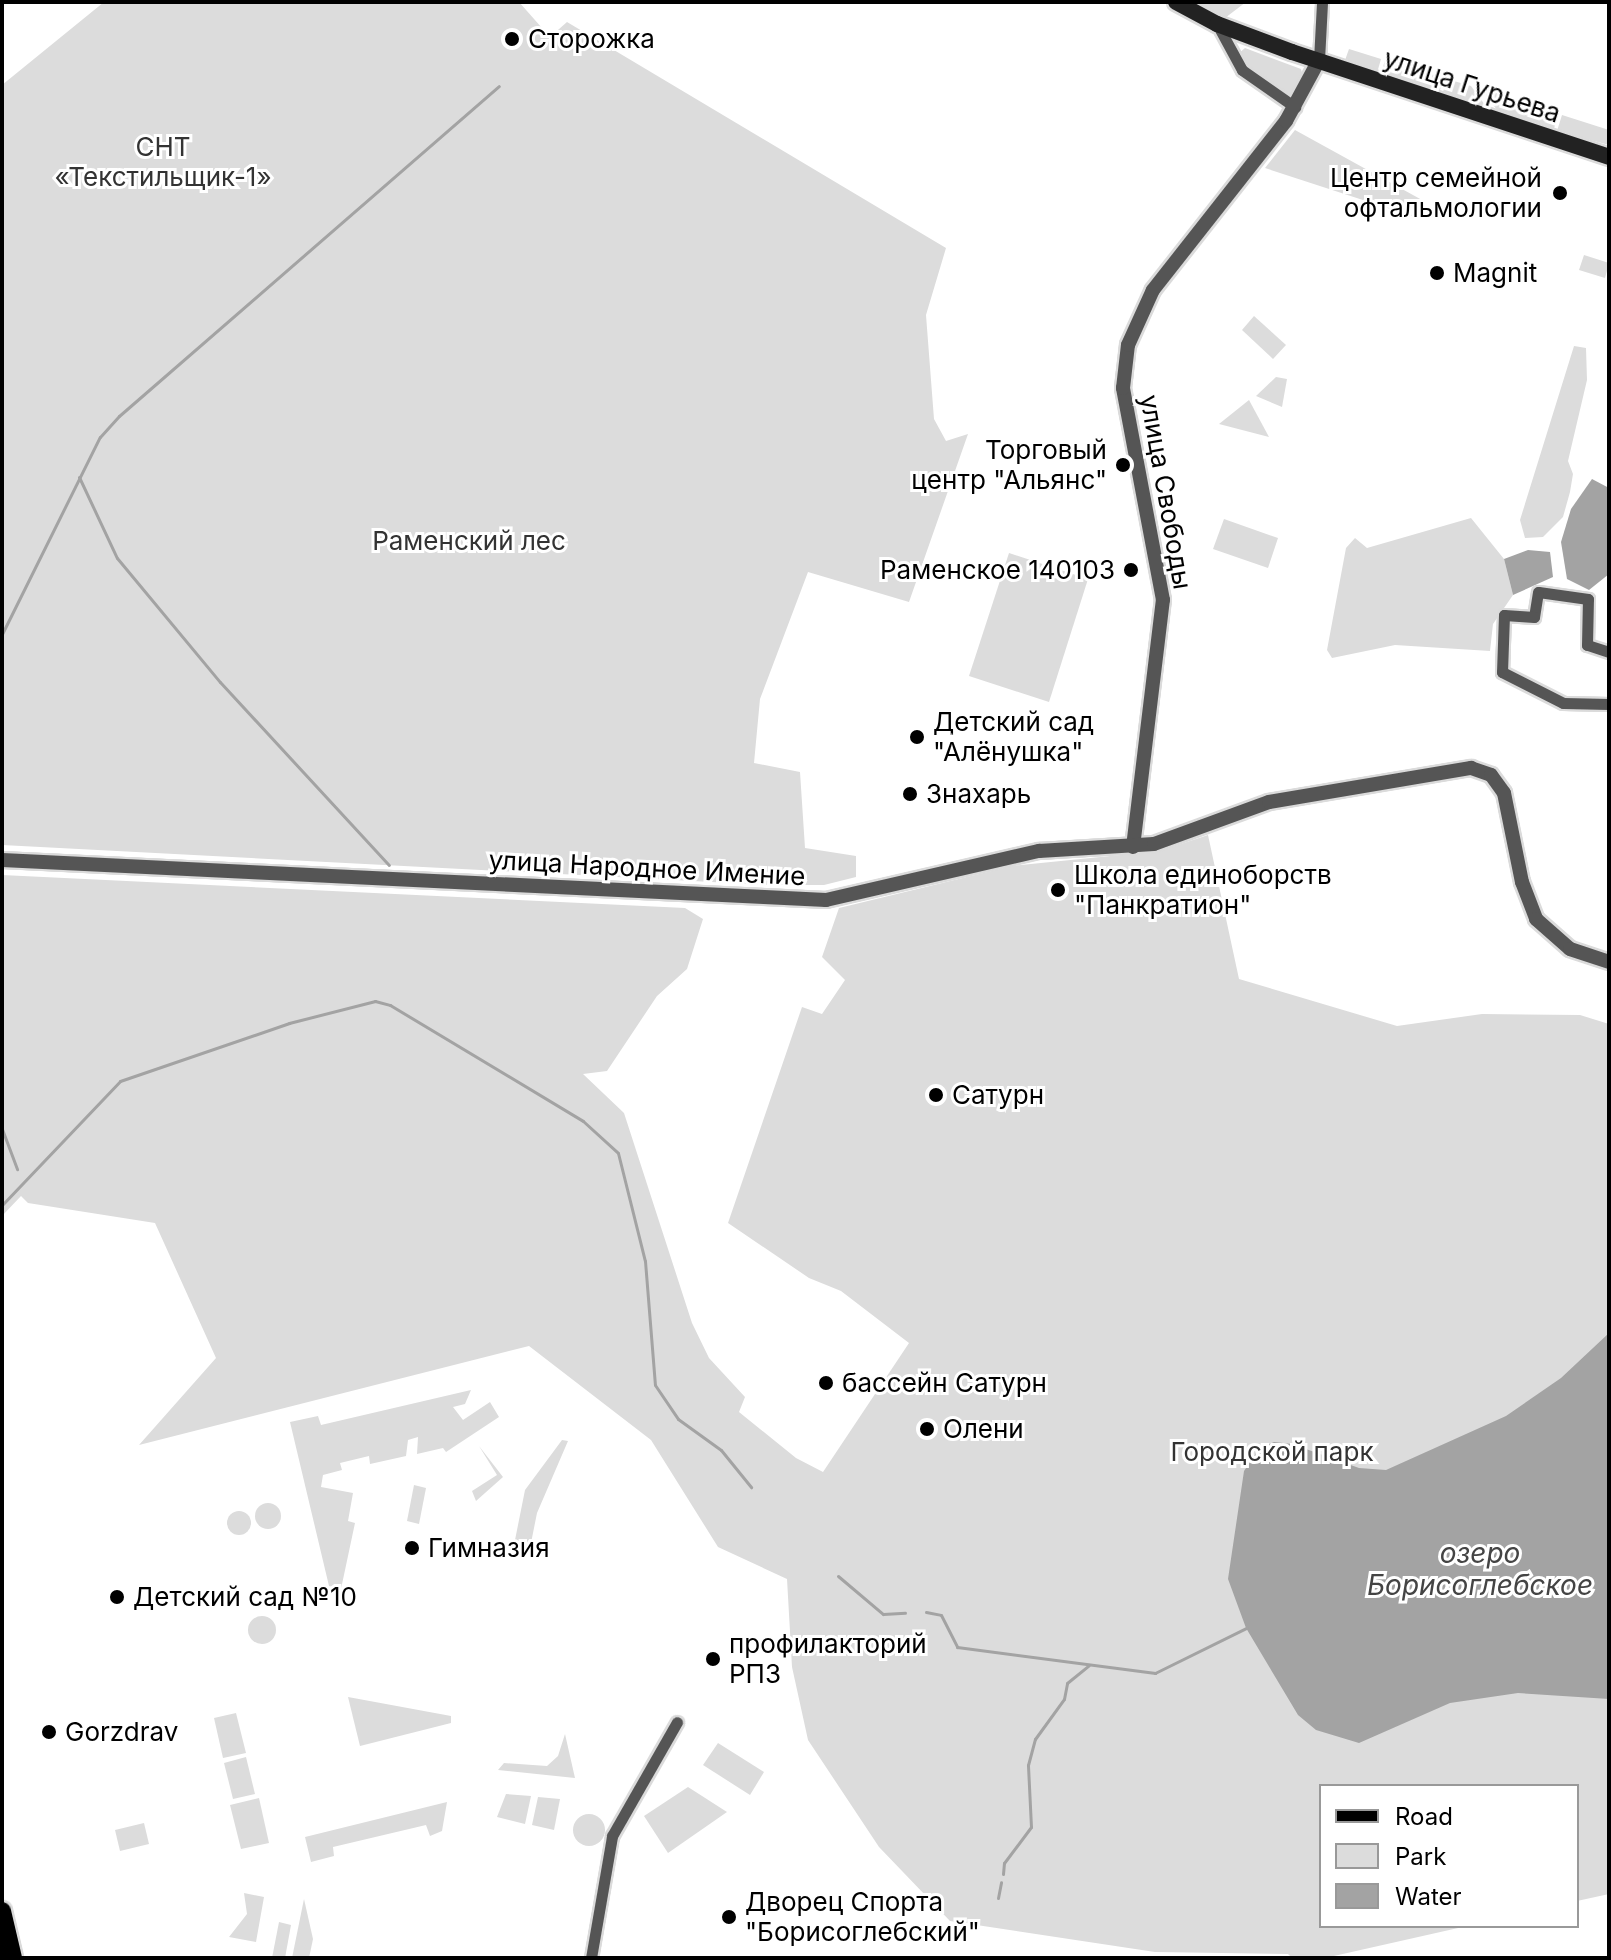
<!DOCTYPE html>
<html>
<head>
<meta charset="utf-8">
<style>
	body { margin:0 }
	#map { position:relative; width:1611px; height:1960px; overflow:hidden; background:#fff; font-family:Inter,sans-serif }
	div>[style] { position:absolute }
	.green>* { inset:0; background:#dcdcdc }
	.round { border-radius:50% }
	.water>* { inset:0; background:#a3a3a3 }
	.stream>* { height:3px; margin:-1.5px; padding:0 1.5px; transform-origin:1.5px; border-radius:1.5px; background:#a3a3a3 }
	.roads { filter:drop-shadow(2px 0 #dbdbdb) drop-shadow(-2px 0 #dbdbdb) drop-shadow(0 2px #dbdbdb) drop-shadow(0 -2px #dbdbdb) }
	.minor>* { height:11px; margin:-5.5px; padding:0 5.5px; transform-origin:5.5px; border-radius:5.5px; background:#555 }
	.tertiary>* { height:14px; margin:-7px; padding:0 7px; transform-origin:7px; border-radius:7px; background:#555 }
	.secondary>* { height:16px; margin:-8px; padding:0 8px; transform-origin:8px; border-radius:8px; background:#222 }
	.primary>* { height:18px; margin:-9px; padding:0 9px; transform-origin:9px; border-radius:9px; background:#000 }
	.dots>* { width:22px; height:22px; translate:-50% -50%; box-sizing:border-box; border:4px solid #fff; border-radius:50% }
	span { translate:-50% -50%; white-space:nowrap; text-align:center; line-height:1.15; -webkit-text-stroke:6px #fff; paint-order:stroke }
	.poi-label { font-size:26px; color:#000 }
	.left { translate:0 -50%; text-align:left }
	.right { translate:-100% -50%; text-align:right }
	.street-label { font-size:26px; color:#000 }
	.park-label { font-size:26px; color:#333 }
	.water-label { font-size:28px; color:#444; font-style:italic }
	.frame { position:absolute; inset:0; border:4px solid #000; pointer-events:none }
	.legend { position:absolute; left:1319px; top:1784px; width:260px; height:144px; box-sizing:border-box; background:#fff; border:2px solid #999; margin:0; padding:10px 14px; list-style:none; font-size:24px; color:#000 }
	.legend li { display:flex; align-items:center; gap:16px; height:40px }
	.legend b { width:40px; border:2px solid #999 }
</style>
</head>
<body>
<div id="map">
	<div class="green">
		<div style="clip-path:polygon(104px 2px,519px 2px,550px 37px,567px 22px,946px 248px,926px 315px,934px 419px,946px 441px,968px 434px,909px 602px,808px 572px,760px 699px,754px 763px,800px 772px,805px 848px,856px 856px,856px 877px,824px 885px,770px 885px,2px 845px,2px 85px)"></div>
		<div style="clip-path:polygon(1194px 2px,1246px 2px,1225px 18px)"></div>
		<div style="clip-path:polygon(1245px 48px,1301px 69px,1304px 80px,1294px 94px,1288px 95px,1241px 62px,1238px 54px)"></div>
		<div style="clip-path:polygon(1349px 49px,1381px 59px,1377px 73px,1344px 63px)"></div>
		<div style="clip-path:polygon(1385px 60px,1444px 78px,1439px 93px,1381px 74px)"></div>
		<div style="clip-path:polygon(1447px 79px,1471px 86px,1488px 109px,1442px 95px)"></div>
		<div style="clip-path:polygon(1480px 87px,1559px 114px,1553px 131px,1497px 110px)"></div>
		<div style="clip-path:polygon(1562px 115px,1609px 130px,1609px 145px,1557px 131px)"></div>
		<div style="clip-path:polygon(1295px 130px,1422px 200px,1412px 216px,1265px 168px)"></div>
		<div style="clip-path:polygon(1584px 255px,1609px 263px,1605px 278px,1579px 270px)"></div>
		<div style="clip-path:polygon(1254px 316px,1286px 345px,1273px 359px,1242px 330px)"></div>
		<div style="clip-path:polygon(1574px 346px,1586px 348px,1587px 380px,1568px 461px,1573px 474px,1570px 492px,1563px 517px,1543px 537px,1525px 538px,1520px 520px)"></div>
		<div style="clip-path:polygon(1276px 377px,1287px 379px,1282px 407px,1256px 396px)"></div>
		<div style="clip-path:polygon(1249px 400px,1269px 437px,1219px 424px)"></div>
		<div style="clip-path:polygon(1471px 518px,1504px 559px,1513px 595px,1493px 624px,1490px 651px,1395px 645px,1332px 658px,1327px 650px,1346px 548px,1355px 538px,1367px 548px)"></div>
		<div style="clip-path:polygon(1224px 519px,1278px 538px,1268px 568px,1213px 549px)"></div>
		<div style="clip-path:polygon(1009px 553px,1088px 579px,1049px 702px,969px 676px)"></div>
		<div style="clip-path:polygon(1208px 835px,1239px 979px,1397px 1026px,1482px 1014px,1580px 1015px,1609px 1024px,1609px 1894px,1577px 1901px,1577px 1786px,1321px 1786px,1321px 1926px,1467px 1926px,1325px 1958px,1292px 1958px,1288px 1954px,1155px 1952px,950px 1921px,879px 1847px,808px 1740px,792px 1667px,787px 1579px,718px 1547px,651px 1440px,529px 1346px,139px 1445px,216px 1358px,155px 1223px,28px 1203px,21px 1196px,2px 1216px,2px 875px,685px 908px,703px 919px,687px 969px,657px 996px,607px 1071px,583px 1074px,624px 1113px,692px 1323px,709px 1358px,745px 1397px,739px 1412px,796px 1458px,823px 1472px,909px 1343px,841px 1291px,809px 1278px,728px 1223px,802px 1007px,822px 1014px,845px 980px,822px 957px,839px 908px,1012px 866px,1160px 851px)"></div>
		<div style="clip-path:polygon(471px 1390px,465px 1404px,453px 1407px,463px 1420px,490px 1402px,499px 1417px,446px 1452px,443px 1448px,417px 1454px,418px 1437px,408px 1440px,406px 1456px,370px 1464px,369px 1456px,340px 1463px,342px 1470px,323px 1475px,321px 1487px,353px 1493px,348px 1521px,355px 1523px,341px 1589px,329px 1586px,290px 1422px,318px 1416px,321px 1425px)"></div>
		<div style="clip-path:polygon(562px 1440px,568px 1441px,537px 1513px,530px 1548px,514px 1545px,525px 1490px)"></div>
		<div style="clip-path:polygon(479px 1446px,503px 1477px,476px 1501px,472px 1491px,497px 1475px)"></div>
		<div style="clip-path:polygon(414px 1485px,426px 1488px,419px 1524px,407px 1521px)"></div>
		<div class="round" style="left:255px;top:1503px;width:26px;height:26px"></div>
		<div class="round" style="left:227px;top:1511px;width:24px;height:24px"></div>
		<div class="round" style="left:248px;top:1616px;width:28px;height:28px"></div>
		<div style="clip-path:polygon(348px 1697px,451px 1716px,451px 1723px,360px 1746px)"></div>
		<div style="clip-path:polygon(236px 1713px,246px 1753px,223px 1758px,214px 1718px)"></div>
		<div style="clip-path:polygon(565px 1734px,575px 1778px,498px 1770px,504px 1763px,547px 1766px,558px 1756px)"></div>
		<div style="clip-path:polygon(718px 1743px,764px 1772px,750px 1795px,703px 1765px)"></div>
		<div style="clip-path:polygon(246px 1757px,255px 1794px,233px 1799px,224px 1763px)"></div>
		<div style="clip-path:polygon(688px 1787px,727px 1812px,668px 1853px,644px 1816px)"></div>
		<div style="clip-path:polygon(506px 1794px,531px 1796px,525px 1824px,497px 1817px)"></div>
		<div style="clip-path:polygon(538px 1797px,560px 1799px,554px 1830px,532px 1825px)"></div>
		<div style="clip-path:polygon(259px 1798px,269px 1843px,241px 1849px,230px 1805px)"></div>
		<div style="clip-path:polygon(447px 1802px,442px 1831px,430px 1836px,426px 1825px,333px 1847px,334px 1856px,311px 1862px,305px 1837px)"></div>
		<div class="round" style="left:573px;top:1814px;width:32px;height:32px"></div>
		<div style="clip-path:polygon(144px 1823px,149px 1844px,120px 1851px,115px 1830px)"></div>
		<div style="clip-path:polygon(244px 1893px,264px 1897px,256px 1942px,229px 1937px,247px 1914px)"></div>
		<div style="clip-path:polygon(304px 1899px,313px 1939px,309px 1958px,292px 1958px)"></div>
		<div style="clip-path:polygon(279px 1922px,291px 1925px,285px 1958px,272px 1958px)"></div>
	</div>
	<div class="water">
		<div style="clip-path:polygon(1592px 479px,1609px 488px,1609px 574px,1589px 590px,1567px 579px,1561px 542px,1571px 509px)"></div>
		<div style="clip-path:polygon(1528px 550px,1550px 552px,1553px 577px,1513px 595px,1504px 559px)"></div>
		<div style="clip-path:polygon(1609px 1333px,1609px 1699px,1518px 1693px,1450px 1703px,1359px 1743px,1316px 1730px,1298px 1715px,1246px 1628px,1228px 1579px,1244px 1471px,1259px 1449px,1274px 1442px,1292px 1444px,1359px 1468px,1386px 1470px,1506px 1416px,1561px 1378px)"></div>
	</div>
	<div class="stream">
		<div style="left:79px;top:477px;width:89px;rotate:64.9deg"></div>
		<div style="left:117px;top:558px;width:161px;rotate:50.3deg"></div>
		<div style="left:220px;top:682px;width:249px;rotate:47.3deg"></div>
		<div style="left:2px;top:634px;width:220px;rotate:-63.6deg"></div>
		<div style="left:100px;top:437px;width:28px;rotate:-48deg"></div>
		<div style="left:119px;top:416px;width:503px;rotate:-40.97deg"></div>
		<div style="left:2px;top:1129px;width:43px;rotate:69.4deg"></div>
		<div style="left:2px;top:1205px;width:171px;rotate:-46.4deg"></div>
		<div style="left:120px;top:1081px;width:179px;rotate:-18.9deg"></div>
		<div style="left:289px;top:1023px;width:89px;rotate:-14.3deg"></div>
		<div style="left:375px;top:1001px;width:16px;rotate:15deg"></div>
		<div style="left:390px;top:1005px;width:225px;rotate:31deg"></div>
		<div style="left:583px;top:1121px;width:47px;rotate:42.4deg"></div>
		<div style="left:618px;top:1153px;width:111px;rotate:76deg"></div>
		<div style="left:645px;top:1261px;width:124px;rotate:85.4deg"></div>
		<div style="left:655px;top:1385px;width:41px;rotate:55.9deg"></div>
		<div style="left:678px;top:1419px;width:53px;rotate:35.8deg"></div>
		<div style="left:721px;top:1450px;width:48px;rotate:51deg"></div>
		<div style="left:838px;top:1576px;width:59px;rotate:40.2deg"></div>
		<div style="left:883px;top:1614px;width:22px;rotate:-3deg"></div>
		<div style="left:926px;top:1612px;width:15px;rotate:11deg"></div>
		<div style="left:941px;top:1615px;width:36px;rotate:63deg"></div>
		<div style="left:957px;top:1647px;width:200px;rotate:7.5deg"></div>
		<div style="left:1155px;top:1673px;width:102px;rotate:-26.3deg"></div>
		<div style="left:1003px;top:1874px;width:11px;rotate:-85deg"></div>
		<div style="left:1004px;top:1863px;width:45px;rotate:-53.1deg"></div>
		<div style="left:1031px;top:1827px;width:62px;rotate:-92.8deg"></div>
		<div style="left:1028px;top:1765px;width:27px;rotate:-75deg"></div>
		<div style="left:1035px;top:1739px;width:49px;rotate:-54.1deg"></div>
		<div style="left:1064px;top:1699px;width:16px;rotate:-79deg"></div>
		<div style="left:1067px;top:1683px;width:28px;rotate:-39deg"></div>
		<div style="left:998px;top:1898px;width:16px;rotate:-79deg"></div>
	</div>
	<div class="roads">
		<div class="minor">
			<div style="left:1217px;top:24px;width:52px;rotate:61.5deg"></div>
			<div style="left:1242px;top:70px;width:65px;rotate:34.9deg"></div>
			<div style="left:1319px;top:60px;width:58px;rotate:-87deg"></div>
			<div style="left:1609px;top:652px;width:23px;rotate:-162deg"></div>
			<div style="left:1587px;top:645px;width:46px;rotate:-88.8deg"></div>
			<div style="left:1588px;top:599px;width:50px;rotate:-172deg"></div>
			<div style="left:1538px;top:592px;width:25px;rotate:99deg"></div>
			<div style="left:1534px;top:617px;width:30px;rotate:-176deg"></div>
			<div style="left:1504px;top:615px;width:57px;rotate:92deg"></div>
			<div style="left:1502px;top:672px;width:68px;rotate:26.9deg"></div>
			<div style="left:1563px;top:703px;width:46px;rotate:1.2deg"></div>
			<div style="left:591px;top:1958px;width:124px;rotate:-80.2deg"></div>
			<div style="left:612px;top:1836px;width:131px;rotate:-60.3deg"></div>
		</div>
		<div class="tertiary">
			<div style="left:1133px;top:847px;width:249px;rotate:-83.1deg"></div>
			<div style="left:1163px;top:600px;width:216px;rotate:-100.7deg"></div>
			<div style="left:1123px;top:388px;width:43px;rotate:-83.4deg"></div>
			<div style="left:1128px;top:345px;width:60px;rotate:-65.6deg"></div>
			<div style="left:1153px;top:290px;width:215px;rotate:-51.8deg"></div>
			<div style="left:1286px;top:121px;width:69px;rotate:-61.6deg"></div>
			<div style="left:2px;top:860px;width:825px;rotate:2.78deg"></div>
			<div style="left:826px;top:900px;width:219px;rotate:-13deg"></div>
			<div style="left:1039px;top:851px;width:115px;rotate:-3.5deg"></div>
			<div style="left:1154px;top:844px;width:122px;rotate:-20.1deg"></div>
			<div style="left:1269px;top:802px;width:205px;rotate:-9.6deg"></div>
			<div style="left:1471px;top:768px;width:21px;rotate:19deg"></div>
			<div style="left:1491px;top:775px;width:22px;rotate:54deg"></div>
			<div style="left:1504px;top:793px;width:91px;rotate:78.6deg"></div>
			<div style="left:1522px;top:882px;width:40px;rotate:69deg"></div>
			<div style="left:1536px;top:919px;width:45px;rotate:41.4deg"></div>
			<div style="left:1570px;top:949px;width:41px;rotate:18.4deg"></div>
		</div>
		<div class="secondary">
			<div style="left:1176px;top:2px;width:47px;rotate:28.2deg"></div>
			<div style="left:1217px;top:24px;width:80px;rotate:20.5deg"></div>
			<div style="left:1292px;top:52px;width:334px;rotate:18.3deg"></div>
		</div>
		<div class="primary">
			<div style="left:2px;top:1911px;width:48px;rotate:76.8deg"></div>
		</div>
	</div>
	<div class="dots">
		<div style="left:512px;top:39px;background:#000"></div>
		<div style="left:1560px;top:193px;background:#000"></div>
		<div style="left:1437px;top:273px;background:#000"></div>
		<div style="left:1123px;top:465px;background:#000"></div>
		<div style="left:1131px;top:570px;background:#000"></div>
		<div style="left:917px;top:737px;background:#000"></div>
		<div style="left:910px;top:794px;background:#000"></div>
		<div style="left:1058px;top:890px;background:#000"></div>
		<div style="left:936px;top:1095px;background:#000"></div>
		<div style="left:826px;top:1383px;background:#000"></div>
		<div style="left:927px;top:1429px;background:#000"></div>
		<div style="left:412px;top:1548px;background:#000"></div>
		<div style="left:117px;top:1597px;background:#000"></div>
		<div style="left:713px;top:1659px;background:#000"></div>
		<div style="left:49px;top:1732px;background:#000"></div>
		<div style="left:729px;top:1917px;background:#000"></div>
	</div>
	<div class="poi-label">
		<span class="left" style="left:528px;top:39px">Сторожка</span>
		<span class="right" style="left:1542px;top:193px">Центр семейной<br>офтальмологии</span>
		<span class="left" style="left:1453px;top:273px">Magnit</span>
		<span class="right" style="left:1107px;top:465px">Торговый<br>центр "Альянс"</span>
		<span class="right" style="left:1115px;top:570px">Раменское 140103</span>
		<span class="left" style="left:933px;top:737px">Детский сад<br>"Алёнушка"</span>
		<span class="left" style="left:926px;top:794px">Знахарь</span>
		<span class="left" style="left:1074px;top:890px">Школа единоборств<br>"Панкратион"</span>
		<span class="left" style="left:952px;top:1095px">Сатурн</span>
		<span class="left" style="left:842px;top:1383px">бассейн Сатурн</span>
		<span class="left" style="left:943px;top:1429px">Олени</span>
		<span class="left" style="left:428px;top:1548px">Гимназия</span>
		<span class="left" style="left:133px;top:1597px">Детский сад №10</span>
		<span class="left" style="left:729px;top:1659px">профилакторий<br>РПЗ</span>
		<span class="left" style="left:65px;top:1732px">Gorzdrav</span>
		<span class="left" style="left:745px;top:1917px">Дворец Спорта<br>"Борисоглебский"</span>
	</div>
	<div class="street-label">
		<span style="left:1472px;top:86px;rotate:18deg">улица Гурьева</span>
		<span style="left:1166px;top:492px;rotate:80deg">улица Свободы</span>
		<span style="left:647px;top:868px;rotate:3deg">улица Народное Имение</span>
	</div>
	<div class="park-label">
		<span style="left:163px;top:162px">СНТ<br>«Текстильщик-1»</span>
		<span style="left:469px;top:541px">Раменский лес</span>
		<span style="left:1272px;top:1452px">Городской парк</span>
	</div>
	<div class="water-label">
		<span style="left:1480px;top:1569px">озеро<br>Борисоглебское</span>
	</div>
	<div class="frame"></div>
	<ul class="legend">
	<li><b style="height:10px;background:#000"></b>Road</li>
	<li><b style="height:22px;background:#dcdcdc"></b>Park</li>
	<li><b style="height:22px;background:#a3a3a3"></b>Water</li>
	</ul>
</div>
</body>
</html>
